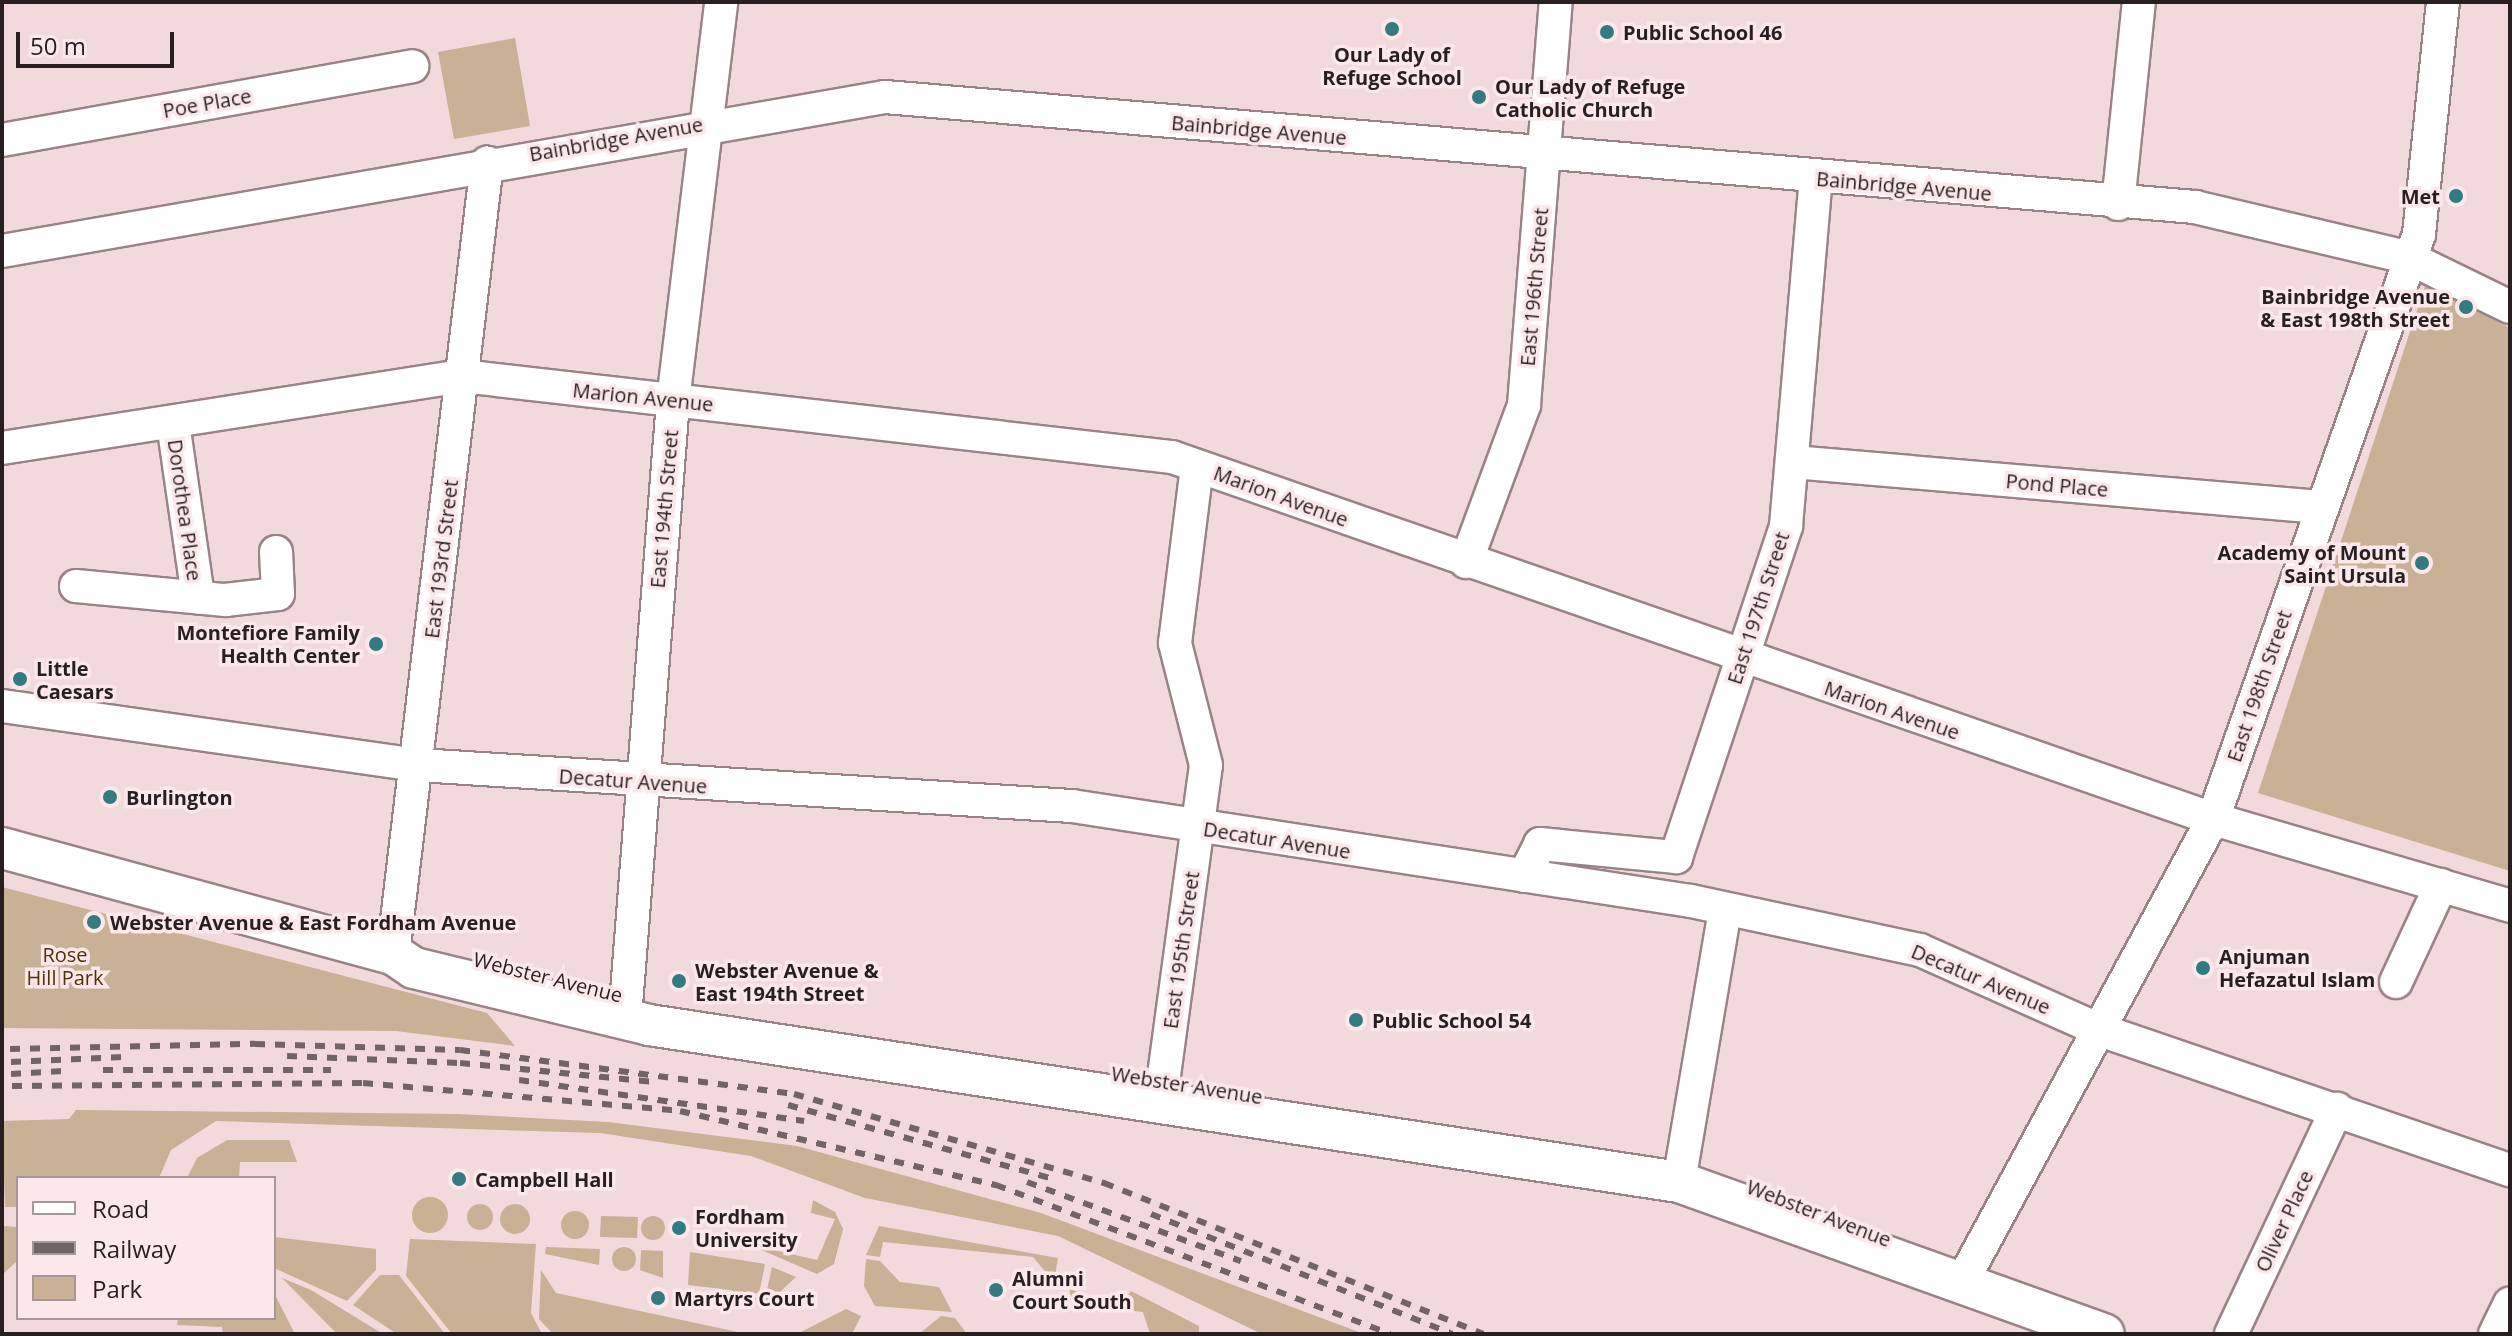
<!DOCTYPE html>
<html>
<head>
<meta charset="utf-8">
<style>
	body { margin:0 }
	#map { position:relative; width:2512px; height:1336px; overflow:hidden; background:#f2d9dc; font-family:"Open Sans",sans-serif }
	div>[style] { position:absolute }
	.green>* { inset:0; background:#c8b194 }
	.round { border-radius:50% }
	.roads { filter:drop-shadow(2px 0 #9a8387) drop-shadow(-2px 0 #9a8387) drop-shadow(0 2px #9a8387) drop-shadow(0 -2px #9a8387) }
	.minor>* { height:32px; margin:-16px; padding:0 16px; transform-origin:16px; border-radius:16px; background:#fff }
	.major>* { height:40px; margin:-20px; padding:0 20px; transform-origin:20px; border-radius:20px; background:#fff }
	.rail>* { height:6px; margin-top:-3px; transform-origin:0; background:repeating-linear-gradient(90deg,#726365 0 10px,transparent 0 20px) }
	.dots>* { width:22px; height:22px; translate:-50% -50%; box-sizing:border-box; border:4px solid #fce7ea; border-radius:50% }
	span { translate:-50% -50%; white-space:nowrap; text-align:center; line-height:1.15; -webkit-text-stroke:7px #fce7ea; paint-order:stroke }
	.poi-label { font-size:20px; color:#281f20; font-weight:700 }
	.left { translate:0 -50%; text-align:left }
	.right { translate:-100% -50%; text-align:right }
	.street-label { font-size:20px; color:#281f20 }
	.park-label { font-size:20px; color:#503305 }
	.frame { position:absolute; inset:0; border:4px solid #281f20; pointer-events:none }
	.legend { position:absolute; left:16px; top:1176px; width:260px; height:144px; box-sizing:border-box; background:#fce7ea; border:2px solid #a79799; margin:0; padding:10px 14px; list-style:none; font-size:24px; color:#281f20 }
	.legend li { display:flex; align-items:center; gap:16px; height:40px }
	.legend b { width:40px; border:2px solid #a79799 }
	.scale { position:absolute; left:16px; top:32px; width:158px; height:36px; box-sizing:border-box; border:4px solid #281f20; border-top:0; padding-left:10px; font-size:24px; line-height:28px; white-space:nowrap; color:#281f20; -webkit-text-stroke:6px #fce7ea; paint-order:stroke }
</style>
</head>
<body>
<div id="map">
	<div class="green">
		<div style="clip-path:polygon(515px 38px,530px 126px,454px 139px,438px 52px)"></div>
		<div style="clip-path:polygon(2425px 286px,2510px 328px,2510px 871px,2258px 793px)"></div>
		<div style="clip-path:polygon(2px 887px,487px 1013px,515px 1046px,396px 1031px,2px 1028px)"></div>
		<div style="clip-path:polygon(76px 1110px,458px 1114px,608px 1122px,797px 1146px,1041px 1213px,1364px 1334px,1262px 1334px,1058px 1236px,865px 1198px,751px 1156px,600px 1133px,216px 1121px,171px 1150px,159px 1178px,18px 1178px,18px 1207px,5px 1207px,2px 1121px,69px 1119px)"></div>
		<div style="clip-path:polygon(227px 1140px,289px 1140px,297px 1162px,240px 1162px,239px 1178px,187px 1178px,197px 1158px)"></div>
		<div class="round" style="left:412px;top:1197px;width:36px;height:36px"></div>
		<div style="clip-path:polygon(813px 1200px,835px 1212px,843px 1229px,834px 1264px,817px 1274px,759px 1249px,705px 1240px,705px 1234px,817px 1260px,835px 1219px,811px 1213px)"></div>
		<div class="round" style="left:500px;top:1204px;width:30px;height:30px"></div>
		<div class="round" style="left:467px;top:1204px;width:26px;height:26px"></div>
		<div class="round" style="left:561px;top:1211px;width:28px;height:28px"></div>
		<div class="round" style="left:641px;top:1216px;width:24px;height:24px"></div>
		<div style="clip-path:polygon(601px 1216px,638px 1217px,637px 1238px,600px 1237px)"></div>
		<div style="clip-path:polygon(3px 1226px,18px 1227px,18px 1260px,2px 1275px)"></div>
		<div style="clip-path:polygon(879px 1226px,1058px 1258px,1054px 1282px,1033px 1257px,883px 1242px,880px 1257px,866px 1255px)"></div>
		<div style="clip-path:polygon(274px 1237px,376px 1249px,376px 1270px,347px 1301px,274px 1268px)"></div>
		<div style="clip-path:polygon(410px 1239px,536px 1244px,531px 1313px,542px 1334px,452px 1334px,406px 1276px)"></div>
		<div class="round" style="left:612px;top:1247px;width:24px;height:24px"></div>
		<div style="clip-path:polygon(546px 1247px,600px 1249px,599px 1265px,545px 1254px)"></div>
		<div style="clip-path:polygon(641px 1250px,663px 1251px,663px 1278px,640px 1270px)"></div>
		<div style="clip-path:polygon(690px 1252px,765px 1264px,757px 1304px,731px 1290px,688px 1285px)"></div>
		<div style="clip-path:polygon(866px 1259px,880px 1261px,900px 1282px,939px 1287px,952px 1312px,875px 1306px,864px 1286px)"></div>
		<div style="clip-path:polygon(772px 1267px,796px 1277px,768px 1303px,765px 1299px)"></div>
		<div style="clip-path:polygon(541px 1270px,556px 1293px,747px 1334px,553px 1334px,539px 1319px)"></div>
		<div style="clip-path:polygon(380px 1275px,399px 1275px,445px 1334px,397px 1334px,353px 1305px)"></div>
		<div style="clip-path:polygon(282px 1278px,311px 1290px,383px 1334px,337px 1334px)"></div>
		<div style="clip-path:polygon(1070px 1289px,1117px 1309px,1131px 1291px,1199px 1326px,1199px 1334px,1150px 1334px,1143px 1312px,1069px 1304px)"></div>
		<div style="clip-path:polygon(274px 1293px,295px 1334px,223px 1334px,222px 1327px,177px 1325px,178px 1318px,274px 1318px)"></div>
		<div style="clip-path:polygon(846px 1309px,861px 1316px,852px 1334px,797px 1334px)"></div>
		<div style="clip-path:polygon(941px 1316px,955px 1318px,967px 1334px,919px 1334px)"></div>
	</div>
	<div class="roads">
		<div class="minor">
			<div style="left:2px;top:140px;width:417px;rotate:-10.2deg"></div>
			<div style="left:2118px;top:204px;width:203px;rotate:-84.1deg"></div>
			<div style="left:2px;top:251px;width:896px;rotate:-9.89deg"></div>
			<div style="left:885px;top:97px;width:1315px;rotate:4.8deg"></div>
			<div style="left:2195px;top:207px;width:218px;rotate:13.3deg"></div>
			<div style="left:2407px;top:257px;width:114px;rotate:25.9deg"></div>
			<div style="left:173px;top:423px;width:176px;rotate:81.8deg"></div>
			<div style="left:2px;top:448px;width:466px;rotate:-8.9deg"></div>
			<div style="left:462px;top:376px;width:715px;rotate:6.51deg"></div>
			<div style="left:1172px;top:457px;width:1102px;rotate:19.17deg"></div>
			<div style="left:2213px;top:819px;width:309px;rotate:16.3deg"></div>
			<div style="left:1793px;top:462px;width:529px;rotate:4.88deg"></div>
			<div style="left:1466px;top:562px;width:167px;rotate:-69.7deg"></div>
			<div style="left:1524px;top:405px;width:404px;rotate:-85.5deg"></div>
			<div style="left:76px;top:586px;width:150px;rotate:5.4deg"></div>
			<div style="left:225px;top:600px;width:53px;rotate:-6.5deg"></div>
			<div style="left:278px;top:594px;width:42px;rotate:-92.7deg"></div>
			<div style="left:2px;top:706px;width:420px;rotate:8.1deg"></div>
			<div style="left:418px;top:765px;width:655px;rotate:3.59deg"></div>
			<div style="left:1072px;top:806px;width:626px;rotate:8.73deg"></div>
			<div style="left:1691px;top:901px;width:234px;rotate:12.1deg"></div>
			<div style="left:1920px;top:950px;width:197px;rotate:24deg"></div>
			<div style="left:2100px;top:1030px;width:433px;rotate:18.9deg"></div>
			<div style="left:1524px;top:876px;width:36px;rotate:-63deg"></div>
			<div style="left:1540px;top:844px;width:137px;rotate:5.5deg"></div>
			<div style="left:1676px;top:857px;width:349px;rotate:-71.6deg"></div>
			<div style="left:1786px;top:526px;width:348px;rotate:-85.1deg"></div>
			<div style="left:393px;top:954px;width:797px;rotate:-83.22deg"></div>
			<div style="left:2396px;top:982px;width:107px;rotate:-65.1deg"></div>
			<div style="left:625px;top:1018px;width:619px;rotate:-85.55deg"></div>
			<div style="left:673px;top:401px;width:402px;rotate:-83.1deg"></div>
			<div style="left:1160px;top:1105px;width:343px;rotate:-82.3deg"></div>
			<div style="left:1206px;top:765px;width:126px;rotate:-104.3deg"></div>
			<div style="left:1175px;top:643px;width:178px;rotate:-82.9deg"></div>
			<div style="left:1679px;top:1182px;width:276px;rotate:-80.4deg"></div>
			<div style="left:1963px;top:1280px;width:524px;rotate:-61.53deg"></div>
			<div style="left:2213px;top:819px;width:620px;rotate:-70.6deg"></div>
			<div style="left:2419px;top:234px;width:233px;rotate:-84.1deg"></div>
			<div style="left:2231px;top:1334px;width:249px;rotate:-64.8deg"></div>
			<div style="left:2495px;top:1334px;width:34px;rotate:-64deg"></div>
		</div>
		<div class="major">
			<div style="left:2px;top:848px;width:405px;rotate:15.2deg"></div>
			<div style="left:393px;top:954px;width:25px;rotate:34deg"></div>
			<div style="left:414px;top:968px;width:242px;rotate:13.6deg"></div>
			<div style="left:649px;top:1025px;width:1042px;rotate:8.67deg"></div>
			<div style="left:1679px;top:1182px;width:451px;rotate:19.7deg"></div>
		</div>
	</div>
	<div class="rail">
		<div style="left:10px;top:1049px;width:245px;rotate:-1.2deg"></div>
		<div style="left:255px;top:1044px;width:205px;rotate:1.7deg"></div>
		<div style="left:460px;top:1050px;width:337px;rotate:7.5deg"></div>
		<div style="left:794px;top:1094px;width:323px;rotate:16deg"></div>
		<div style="left:1104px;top:1183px;width:408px;rotate:21.7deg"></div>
		<div style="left:287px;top:1056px;width:173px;rotate:2.3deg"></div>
		<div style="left:460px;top:1063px;width:195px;rotate:5.6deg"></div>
		<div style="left:11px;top:1062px;width:112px;rotate:-2.6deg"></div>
		<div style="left:103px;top:1070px;width:228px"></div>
		<div style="left:11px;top:1074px;width:52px;rotate:-3.3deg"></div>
		<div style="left:519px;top:1080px;width:288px;rotate:8.2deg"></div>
		<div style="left:12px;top:1086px;width:351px;rotate:-0.5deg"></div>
		<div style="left:363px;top:1083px;width:318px;rotate:5deg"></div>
		<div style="left:680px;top:1111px;width:325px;rotate:13.2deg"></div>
		<div style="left:996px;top:1185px;width:421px;rotate:20.7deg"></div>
		<div style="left:788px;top:1105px;width:275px;rotate:15.6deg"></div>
		<div style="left:1027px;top:1182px;width:228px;rotate:20.3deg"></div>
		<div style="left:1151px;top:1214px;width:324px;rotate:21.7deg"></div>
	</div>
	<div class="dots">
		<div style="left:1392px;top:29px;background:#327b82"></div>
		<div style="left:1607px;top:32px;background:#327b82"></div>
		<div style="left:1479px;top:97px;background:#327b82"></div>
		<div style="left:2456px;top:196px;background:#327b82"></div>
		<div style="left:2466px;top:307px;background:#327b82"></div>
		<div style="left:2422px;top:563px;background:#327b82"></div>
		<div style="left:376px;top:644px;background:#327b82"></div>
		<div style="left:20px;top:679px;background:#327b82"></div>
		<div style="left:110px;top:797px;background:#327b82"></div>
		<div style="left:94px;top:922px;background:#327b82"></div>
		<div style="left:2203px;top:968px;background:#327b82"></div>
		<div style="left:679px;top:981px;background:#327b82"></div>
		<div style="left:1356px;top:1020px;background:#327b82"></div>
		<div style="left:459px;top:1179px;background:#327b82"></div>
		<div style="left:679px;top:1228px;background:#327b82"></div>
		<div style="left:996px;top:1290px;background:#327b82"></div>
		<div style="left:658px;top:1298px;background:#327b82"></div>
	</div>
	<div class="poi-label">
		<span class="left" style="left:1623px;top:32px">Public School 46</span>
		<span style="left:1392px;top:66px">Our Lady of<br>Refuge School</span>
		<span class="left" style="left:1495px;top:98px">Our Lady of Refuge<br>Catholic Church</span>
		<span class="right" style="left:2440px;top:196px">Met</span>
		<span class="right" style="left:2450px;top:308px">Bainbridge Avenue<br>&amp; East 198th Street</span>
		<span class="right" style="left:2406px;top:564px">Academy of Mount<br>Saint Ursula</span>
		<span class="right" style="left:360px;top:644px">Montefiore Family<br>Health Center</span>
		<span class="left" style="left:36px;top:680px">Little<br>Caesars</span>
		<span class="left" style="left:126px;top:797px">Burlington</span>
		<span class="left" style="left:110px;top:922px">Webster Avenue &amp; East Fordham Avenue</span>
		<span class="left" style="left:2219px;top:968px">Anjuman<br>Hefazatul Islam</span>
		<span class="left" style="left:695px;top:982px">Webster Avenue &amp;<br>East 194th Street</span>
		<span class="left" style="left:1372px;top:1020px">Public School 54</span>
		<span class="left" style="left:475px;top:1179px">Campbell Hall</span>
		<span class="left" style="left:695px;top:1228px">Fordham<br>University</span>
		<span class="left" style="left:1012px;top:1290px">Alumni<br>Court South</span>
		<span class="left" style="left:674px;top:1298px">Martyrs Court</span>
	</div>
	<div class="street-label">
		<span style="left:207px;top:103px;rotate:-10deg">Poe Place</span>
		<span style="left:1259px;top:130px;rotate:5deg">Bainbridge Avenue</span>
		<span style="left:616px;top:139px;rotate:-10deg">Bainbridge Avenue</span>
		<span style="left:1904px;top:186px;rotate:5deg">Bainbridge Avenue</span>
		<span style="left:1534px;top:287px;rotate:-85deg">East 196th Street</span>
		<span style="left:643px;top:397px;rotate:6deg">Marion Avenue</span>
		<span style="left:2057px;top:485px;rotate:5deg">Pond Place</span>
		<span style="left:1281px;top:496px;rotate:20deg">Marion Avenue</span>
		<span style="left:664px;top:509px;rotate:-85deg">East 194th Street</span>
		<span style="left:185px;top:510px;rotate:82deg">Dorothea Place</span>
		<span style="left:441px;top:559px;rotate:-83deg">East 193rd Street</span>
		<span style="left:1758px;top:608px;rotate:-72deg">East 197th Street</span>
		<span style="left:2259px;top:686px;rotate:-71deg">East 198th Street</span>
		<span style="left:1892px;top:710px;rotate:19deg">Marion Avenue</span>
		<span style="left:633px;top:781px;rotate:4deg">Decatur Avenue</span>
		<span style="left:1277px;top:840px;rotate:9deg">Decatur Avenue</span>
		<span style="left:1181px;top:950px;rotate:-82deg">East 195th Street</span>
		<span style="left:548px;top:977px;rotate:14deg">Webster Avenue</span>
		<span style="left:1981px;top:979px;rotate:23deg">Decatur Avenue</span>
		<span style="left:1187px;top:1085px;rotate:9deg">Webster Avenue</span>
		<span style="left:1819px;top:1213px;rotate:21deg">Webster Avenue</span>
		<span style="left:2284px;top:1221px;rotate:-65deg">Oliver Place</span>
	</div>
	<div class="park-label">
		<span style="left:65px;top:966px">Rose<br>Hill Park</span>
	</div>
	<div class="frame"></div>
	<ul class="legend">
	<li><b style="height:10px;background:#fff"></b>Road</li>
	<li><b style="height:10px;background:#726365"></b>Railway</li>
	<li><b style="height:22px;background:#c8b194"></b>Park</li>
	</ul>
	<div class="scale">50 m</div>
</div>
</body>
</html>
